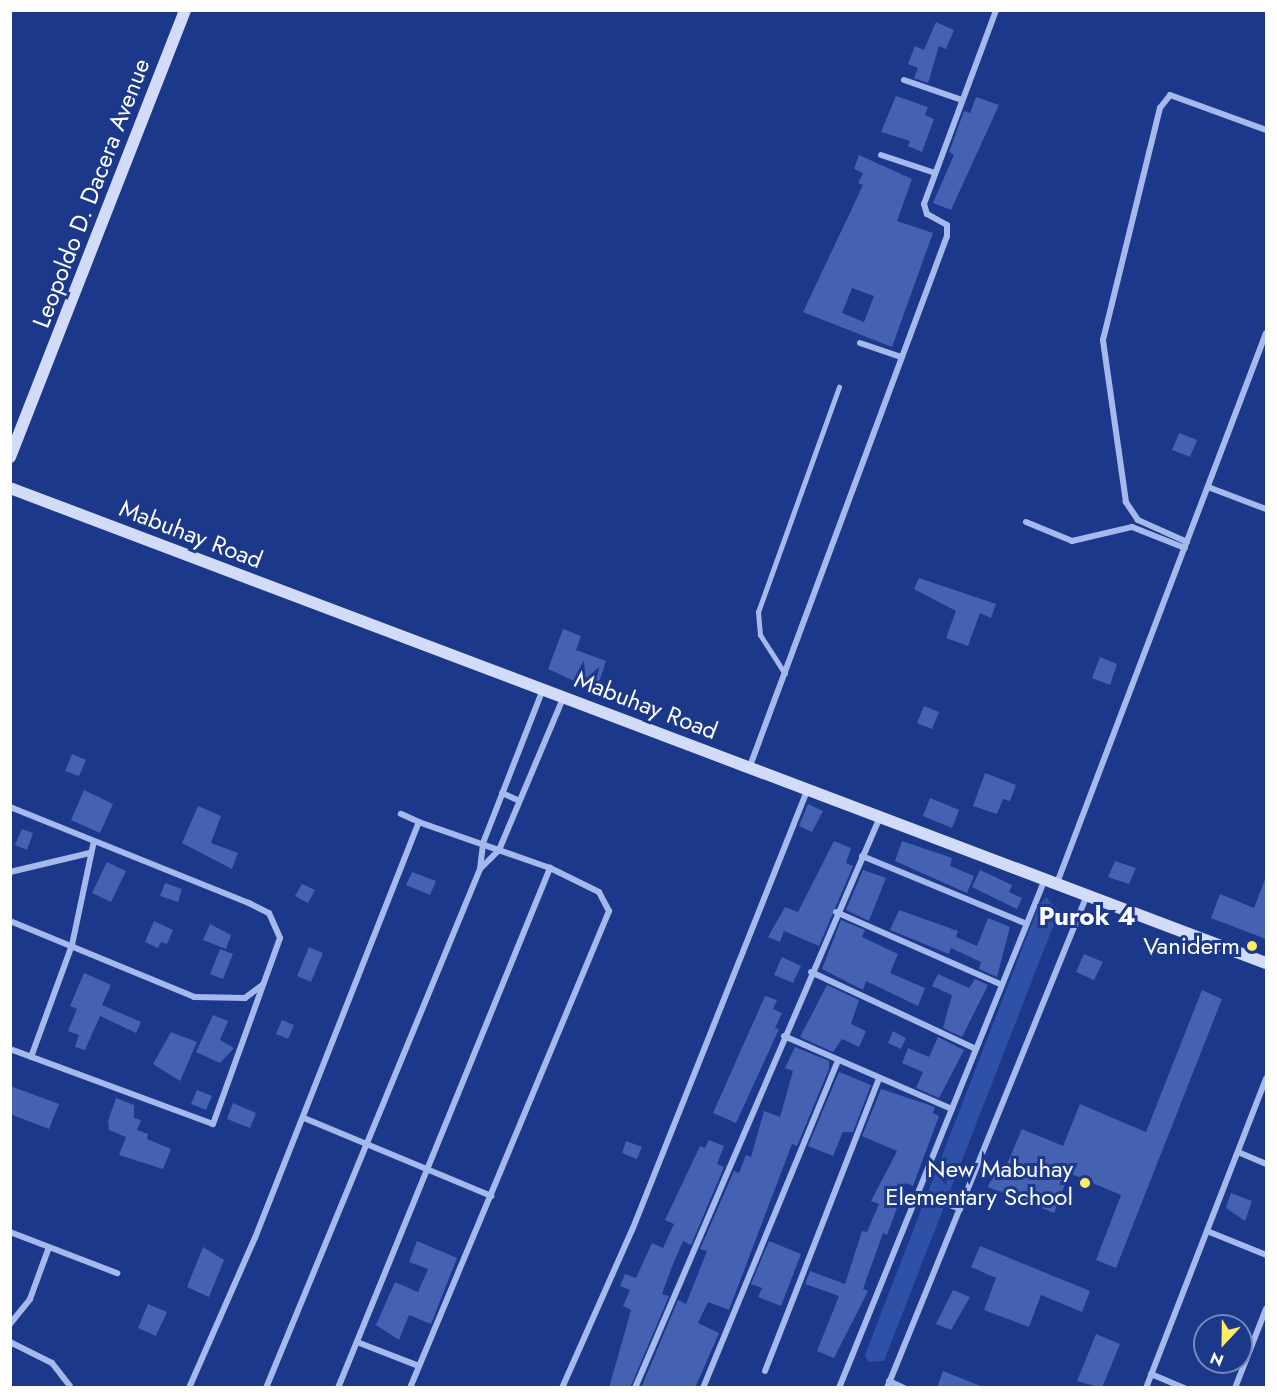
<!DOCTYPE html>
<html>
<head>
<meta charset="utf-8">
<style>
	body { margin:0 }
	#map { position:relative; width:1277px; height:1398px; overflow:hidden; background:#1b388a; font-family:Jost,sans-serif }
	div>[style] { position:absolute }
	.green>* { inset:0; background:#2e50a7 }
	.building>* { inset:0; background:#4461b2 }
	.lane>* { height:4.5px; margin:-2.25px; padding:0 2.25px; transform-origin:2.25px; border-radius:2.25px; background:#a5b9ec }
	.street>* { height:6px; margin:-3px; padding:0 3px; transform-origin:3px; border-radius:3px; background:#a5b9ec }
	.secondary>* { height:12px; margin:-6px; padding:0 6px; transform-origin:6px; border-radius:6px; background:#d2dcf9 }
	.dots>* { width:16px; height:16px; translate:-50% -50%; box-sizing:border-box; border:3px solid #1b388a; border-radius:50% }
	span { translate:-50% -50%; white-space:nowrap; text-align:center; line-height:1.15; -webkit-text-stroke:6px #1b388a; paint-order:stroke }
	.street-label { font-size:24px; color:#fff }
	.poi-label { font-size:24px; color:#fff }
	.right { translate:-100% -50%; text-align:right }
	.neighbourhood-label { font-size:26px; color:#fff; font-weight:700 }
	.frame { position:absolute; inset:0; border:12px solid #fff; pointer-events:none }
	.north { position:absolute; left:1193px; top:1314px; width:60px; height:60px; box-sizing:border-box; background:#1b388a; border:2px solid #7688b9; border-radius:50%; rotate:202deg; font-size:16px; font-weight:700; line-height:24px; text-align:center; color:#fff }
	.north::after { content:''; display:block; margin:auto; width:21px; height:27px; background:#feec62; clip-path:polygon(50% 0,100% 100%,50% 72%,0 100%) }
</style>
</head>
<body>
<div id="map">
	<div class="green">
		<div style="clip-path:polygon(1046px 897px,1059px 911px,884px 1361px,868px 1362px,865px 1355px,1039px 905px)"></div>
	</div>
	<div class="building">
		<div style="clip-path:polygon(936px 22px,954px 30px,946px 49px,939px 46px,928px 83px,914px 78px,918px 68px,908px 64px,915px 46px,924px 50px)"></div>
		<div style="clip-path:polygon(896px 96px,928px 107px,925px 115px,934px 119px,922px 152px,908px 146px,910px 141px,881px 132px)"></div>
		<div style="clip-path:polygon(976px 97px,999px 105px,951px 210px,933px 203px,954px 155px,949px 152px,964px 111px,970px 113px)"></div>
		<div style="clip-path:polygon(evenodd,859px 155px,912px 179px,897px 221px,933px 233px,892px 347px,803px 312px,863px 185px,858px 183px,863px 173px,854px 169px,859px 155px,852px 288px,874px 296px,864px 322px,842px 313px,852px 288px)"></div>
		<div style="clip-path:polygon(1179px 433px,1197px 440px,1190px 457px,1172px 450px)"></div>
		<div style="clip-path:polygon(919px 578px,996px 604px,991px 618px,980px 613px,968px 646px,946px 638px,956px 611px,914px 589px)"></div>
		<div style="clip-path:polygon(563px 629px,581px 636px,576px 650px,606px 661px,596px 691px,548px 669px)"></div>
		<div style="clip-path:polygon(1100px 657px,1117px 664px,1110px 685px,1092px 678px)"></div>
		<div style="clip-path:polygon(924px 706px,939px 712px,932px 729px,917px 723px)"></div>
		<div style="clip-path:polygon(72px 754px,86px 760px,79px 776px,65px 771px)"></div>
		<div style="clip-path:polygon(985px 773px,1016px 785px,1010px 801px,1003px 799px,997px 814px,973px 806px)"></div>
		<div style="clip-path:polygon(84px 790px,113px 804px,100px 833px,71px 820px)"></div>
		<div style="clip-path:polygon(930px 798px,959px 810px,952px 828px,923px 816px)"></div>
		<div style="clip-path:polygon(808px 804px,823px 811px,812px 832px,799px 826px)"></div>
		<div style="clip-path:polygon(198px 806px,221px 816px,211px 843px,238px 853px,232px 869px,182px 843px)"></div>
		<div style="clip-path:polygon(22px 829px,33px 833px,27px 850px,15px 845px)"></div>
		<div style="clip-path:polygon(834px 841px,851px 848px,846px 863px,853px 866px,819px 946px,784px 931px,780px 942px,768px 937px,785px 907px,798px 912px)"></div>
		<div style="clip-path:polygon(902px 841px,952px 858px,950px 866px,974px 876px,967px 893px,895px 861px)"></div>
		<div style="clip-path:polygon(1115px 861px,1136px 868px,1129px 884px,1108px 877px)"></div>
		<div style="clip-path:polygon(107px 862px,126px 871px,111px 902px,92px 893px)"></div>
		<div style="clip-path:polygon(863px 870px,886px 878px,869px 921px,846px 910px)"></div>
		<div style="clip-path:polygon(980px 870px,1012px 885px,1009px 892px,1022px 898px,1017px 909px,972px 887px)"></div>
		<div style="clip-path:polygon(412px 872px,436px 881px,430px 895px,406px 885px)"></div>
		<div style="clip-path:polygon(1266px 877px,1266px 939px,1211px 918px,1220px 894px,1254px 908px)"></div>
		<div style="clip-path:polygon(165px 883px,182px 889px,178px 902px,160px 896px)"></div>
		<div style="clip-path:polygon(302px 884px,315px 890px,308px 903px,295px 896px)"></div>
		<div style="clip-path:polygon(899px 910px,958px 931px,956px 937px,977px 946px,988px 918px,1010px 927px,997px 977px,979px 969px,981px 962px,951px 948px,949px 954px,890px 930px)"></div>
		<div style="clip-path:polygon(841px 920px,865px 930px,862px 937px,898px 954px,890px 973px,925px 988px,918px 1006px,866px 981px,863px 990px,822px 969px)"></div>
		<div style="clip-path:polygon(154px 921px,173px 930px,167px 944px,161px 942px,158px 948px,145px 942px)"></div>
		<div style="clip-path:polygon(210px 924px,231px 935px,226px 949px,203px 940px)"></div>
		<div style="clip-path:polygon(309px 947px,323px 953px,311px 982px,297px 976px)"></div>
		<div style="clip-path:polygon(220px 949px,233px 954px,223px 979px,210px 974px)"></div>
		<div style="clip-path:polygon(1084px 954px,1103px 962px,1094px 980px,1076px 972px)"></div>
		<div style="clip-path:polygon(782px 957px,801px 966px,793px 983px,774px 975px)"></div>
		<div style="clip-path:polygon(84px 973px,111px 985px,102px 1005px,141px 1022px,136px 1033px,100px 1016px,85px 1050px,75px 1047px,79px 1035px,68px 1031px,77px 1009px,70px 1006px)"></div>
		<div style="clip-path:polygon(938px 974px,969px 988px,975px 979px,988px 985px,962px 1037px,943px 1028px,952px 995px,932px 986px)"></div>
		<div style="clip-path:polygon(827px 985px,859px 1000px,851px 1024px,866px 1031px,859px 1047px,842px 1039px,833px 1052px,800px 1037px)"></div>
		<div style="clip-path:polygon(1202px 990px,1222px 999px,1116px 1268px,1096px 1260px,1121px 1195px,1069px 1173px,1054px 1213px,988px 1187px,998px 1163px,1006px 1166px,1022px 1129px,1063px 1146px,1080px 1104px,1146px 1132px)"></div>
		<div style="clip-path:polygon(765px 996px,777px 1000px,773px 1009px,782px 1013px,775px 1028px,779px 1029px,736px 1123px,713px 1113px)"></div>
		<div style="clip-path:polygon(213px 1015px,228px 1021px,220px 1040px,234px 1048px,220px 1063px,196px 1052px)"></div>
		<div style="clip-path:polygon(282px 1020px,294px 1025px,288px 1039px,276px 1034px)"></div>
		<div style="clip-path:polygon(893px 1031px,906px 1038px,901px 1049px,888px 1043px)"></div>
		<div style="clip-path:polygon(171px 1032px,197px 1042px,180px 1081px,153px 1064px)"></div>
		<div style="clip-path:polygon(938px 1037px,964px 1050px,939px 1098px,916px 1088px,923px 1072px,902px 1063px,908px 1048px,929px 1057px)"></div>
		<div style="clip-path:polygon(795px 1047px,829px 1061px,829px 1069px,797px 1146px,792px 1144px,729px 1310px,708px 1302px,698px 1323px,719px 1333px,695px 1388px,641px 1388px,678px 1300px,686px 1304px,707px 1251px,700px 1249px,734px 1171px,739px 1173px,746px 1155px,751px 1157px,764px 1111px,780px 1117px,793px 1071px,785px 1068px)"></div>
		<div style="clip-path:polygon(839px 1072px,871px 1085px,853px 1132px,843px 1132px,833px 1156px,808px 1146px)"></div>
		<div style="clip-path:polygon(10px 1086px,59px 1104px,49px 1129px,10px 1114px)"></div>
		<div style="clip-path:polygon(881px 1089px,935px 1107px,933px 1113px,939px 1116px,913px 1186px,906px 1183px,887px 1235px,883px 1233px,863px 1289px,868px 1291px,834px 1358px,817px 1351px,839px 1296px,805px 1284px,810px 1271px,845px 1284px,862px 1231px,867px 1232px,879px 1204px,871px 1201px,897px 1151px,862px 1136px)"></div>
		<div style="clip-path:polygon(197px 1090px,212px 1096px,206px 1110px,191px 1104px)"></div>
		<div style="clip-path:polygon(116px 1098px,134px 1105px,134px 1118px,141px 1120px,137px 1130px,148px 1134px,147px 1139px,171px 1149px,163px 1169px,119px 1155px,126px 1137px,109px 1130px,108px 1121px)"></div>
		<div style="clip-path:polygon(233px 1103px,256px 1113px,250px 1128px,227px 1119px)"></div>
		<div style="clip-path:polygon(709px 1140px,724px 1146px,717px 1164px,724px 1167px,691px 1245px,683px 1241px,671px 1269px,662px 1294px,669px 1296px,630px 1388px,609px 1388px,631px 1310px,623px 1306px,630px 1290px,620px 1286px,625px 1274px,636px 1278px,652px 1243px,663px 1248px,674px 1224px,665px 1220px,700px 1146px,705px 1148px)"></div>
		<div style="clip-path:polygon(626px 1141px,642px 1147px,637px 1159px,622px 1153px)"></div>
		<div style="clip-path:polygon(1231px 1193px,1252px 1201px,1245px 1221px,1226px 1208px)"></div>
		<div style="clip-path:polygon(417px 1241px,457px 1258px,431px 1324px,409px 1315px,399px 1340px,376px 1325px,395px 1282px,418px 1292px,428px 1269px,409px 1262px)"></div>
		<div style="clip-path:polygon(769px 1241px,801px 1254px,781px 1306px,758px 1297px,762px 1288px,751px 1284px)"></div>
		<div style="clip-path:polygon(980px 1246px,1090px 1291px,1082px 1312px,1041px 1295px,1029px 1327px,984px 1310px,996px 1278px,971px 1267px)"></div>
		<div style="clip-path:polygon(203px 1247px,224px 1260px,209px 1297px,187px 1287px)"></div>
		<div style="clip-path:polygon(953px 1290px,970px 1297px,951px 1330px,936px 1324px)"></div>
		<div style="clip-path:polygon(148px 1304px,167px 1312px,156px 1336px,138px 1328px)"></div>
		<div style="clip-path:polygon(1096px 1334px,1120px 1344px,1102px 1388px,1077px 1381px)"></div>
		<div style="clip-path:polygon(943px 1371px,983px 1387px,983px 1388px,937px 1388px)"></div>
	</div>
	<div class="lane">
		<div style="left:785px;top:674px;width:46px;rotate:-122.7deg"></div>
		<div style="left:760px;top:635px;width:23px;rotate:-95deg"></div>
		<div style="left:758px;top:612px;width:239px;rotate:-70.2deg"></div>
	</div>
	<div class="street">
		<div style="left:904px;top:80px;width:61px;rotate:19deg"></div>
		<div style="left:881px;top:155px;width:57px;rotate:18.4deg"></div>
		<div style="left:860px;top:343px;width:43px;rotate:18.9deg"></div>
		<div style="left:1208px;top:487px;width:62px;rotate:20.8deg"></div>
		<div style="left:1026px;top:522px;width:50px;rotate:22.4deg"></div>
		<div style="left:1072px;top:541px;width:62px;rotate:-13.1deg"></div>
		<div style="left:1132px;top:527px;width:57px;rotate:21.6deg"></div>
		<div style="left:1187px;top:542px;width:54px;rotate:-155.8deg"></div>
		<div style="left:1138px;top:520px;width:22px;rotate:-124deg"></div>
		<div style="left:1126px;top:502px;width:164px;rotate:-98.1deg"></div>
		<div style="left:1103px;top:340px;width:239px;rotate:-76.2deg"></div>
		<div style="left:1160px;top:108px;width:16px;rotate:-52deg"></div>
		<div style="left:1170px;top:95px;width:102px;rotate:20deg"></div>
		<div style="left:750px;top:766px;width:565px;rotate:-69.61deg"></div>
		<div style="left:947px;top:236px;width:11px;rotate:-90deg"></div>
		<div style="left:947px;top:225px;width:23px;rotate:-151deg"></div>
		<div style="left:927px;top:214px;width:10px;rotate:-107deg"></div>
		<div style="left:924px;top:204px;width:207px;rotate:-69.6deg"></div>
		<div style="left:502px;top:793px;width:17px;rotate:24deg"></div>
		<div style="left:10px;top:807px;width:258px;rotate:21.9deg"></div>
		<div style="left:249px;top:903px;width:22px;rotate:27deg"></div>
		<div style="left:269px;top:913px;width:27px;rotate:66deg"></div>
		<div style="left:280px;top:938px;width:198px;rotate:109.8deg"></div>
		<div style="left:213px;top:1124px;width:216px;rotate:-159.7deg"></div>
		<div style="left:862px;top:856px;width:178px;rotate:22.4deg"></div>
		<div style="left:481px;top:868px;width:25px;rotate:-45deg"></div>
		<div style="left:499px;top:850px;width:167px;rotate:-67.1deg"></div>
		<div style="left:10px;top:872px;width:82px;rotate:-13.4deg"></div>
		<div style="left:1057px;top:883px;width:588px;rotate:-69.19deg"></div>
		<div style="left:836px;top:912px;width:181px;rotate:23.7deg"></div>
		<div style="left:10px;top:921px;width:199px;rotate:22.4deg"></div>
		<div style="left:194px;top:997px;width:51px;rotate:1.1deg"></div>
		<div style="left:245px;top:998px;width:21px;rotate:-37deg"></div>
		<div style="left:811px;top:972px;width:182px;rotate:25deg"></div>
		<div style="left:784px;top:1036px;width:183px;rotate:23.5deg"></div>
		<div style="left:31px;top:1057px;width:119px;rotate:-69.9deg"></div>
		<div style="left:72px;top:945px;width:106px;rotate:-78.1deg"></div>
		<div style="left:304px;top:1118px;width:203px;rotate:22.6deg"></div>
		<div style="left:1238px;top:1152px;width:30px;rotate:23deg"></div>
		<div style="left:921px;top:1194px;width:42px;rotate:21deg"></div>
		<div style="left:1207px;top:1231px;width:64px;rotate:22.1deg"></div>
		<div style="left:10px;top:1232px;width:115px;rotate:21deg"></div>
		<div style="left:10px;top:1324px;width:32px;rotate:-51deg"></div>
		<div style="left:30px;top:1299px;width:55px;rotate:-69.9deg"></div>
		<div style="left:10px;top:1342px;width:47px;rotate:26.6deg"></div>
		<div style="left:52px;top:1363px;width:29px;rotate:52deg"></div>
		<div style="left:357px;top:1342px;width:66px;rotate:21.2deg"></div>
		<div style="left:765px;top:1371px;width:313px;rotate:-68.7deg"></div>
		<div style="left:1151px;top:1374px;width:36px;rotate:23deg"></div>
		<div style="left:889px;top:1381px;width:17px;rotate:25deg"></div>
		<div style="left:189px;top:1388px;width:164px;rotate:-66.3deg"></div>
		<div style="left:255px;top:1238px;width:447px;rotate:-68.5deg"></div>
		<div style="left:419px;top:822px;width:20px;rotate:-156deg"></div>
		<div style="left:266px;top:1388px;width:561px;rotate:-67.59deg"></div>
		<div style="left:480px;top:869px;width:26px;rotate:-83deg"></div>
		<div style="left:483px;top:843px;width:165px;rotate:-68.7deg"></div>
		<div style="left:338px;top:1388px;width:562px;rotate:-67.82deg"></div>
		<div style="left:410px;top:1388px;width:517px;rotate:-67.35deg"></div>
		<div style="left:609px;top:911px;width:21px;rotate:-118deg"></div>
		<div style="left:599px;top:892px;width:55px;rotate:-153.9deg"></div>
		<div style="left:550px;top:868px;width:139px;rotate:-160.7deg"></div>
		<div style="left:562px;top:1388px;width:175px;rotate:-66.1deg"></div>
		<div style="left:633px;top:1228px;width:473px;rotate:-68.3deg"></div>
		<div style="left:635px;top:1388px;width:621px;rotate:-66.78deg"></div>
		<div style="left:703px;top:1388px;width:355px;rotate:-67.6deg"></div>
		<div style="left:839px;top:1388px;width:549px;rotate:-67.97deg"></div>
		<div style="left:887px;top:1388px;width:532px;rotate:-67.92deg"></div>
		<div style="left:1146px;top:1388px;width:332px;rotate:-68.8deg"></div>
		<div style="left:1235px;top:1388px;width:85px;rotate:-68.6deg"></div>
	</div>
	<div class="secondary">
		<div style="left:10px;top:457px;width:480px;rotate:-68.6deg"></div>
		<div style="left:10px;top:488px;width:1343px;rotate:20.72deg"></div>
	</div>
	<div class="dots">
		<div style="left:1252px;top:946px;background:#feec62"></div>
		<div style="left:1085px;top:1183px;background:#feec62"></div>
	</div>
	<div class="street-label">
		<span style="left:91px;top:193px;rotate:-69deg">Leopoldo D. Dacera Avenue</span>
		<span style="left:191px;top:534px;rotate:21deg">Mabuhay Road</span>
		<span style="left:646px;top:705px;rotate:21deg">Mabuhay Road</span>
	</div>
	<div class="poi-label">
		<span class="right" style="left:1240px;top:946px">Vaniderm</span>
		<span class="right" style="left:1073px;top:1183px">New Mabuhay<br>Elementary School</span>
	</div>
	<div class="neighbourhood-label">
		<span style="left:1087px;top:917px">Purok 4</span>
	</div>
	<div class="frame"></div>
	<div class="north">N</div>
</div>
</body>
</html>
